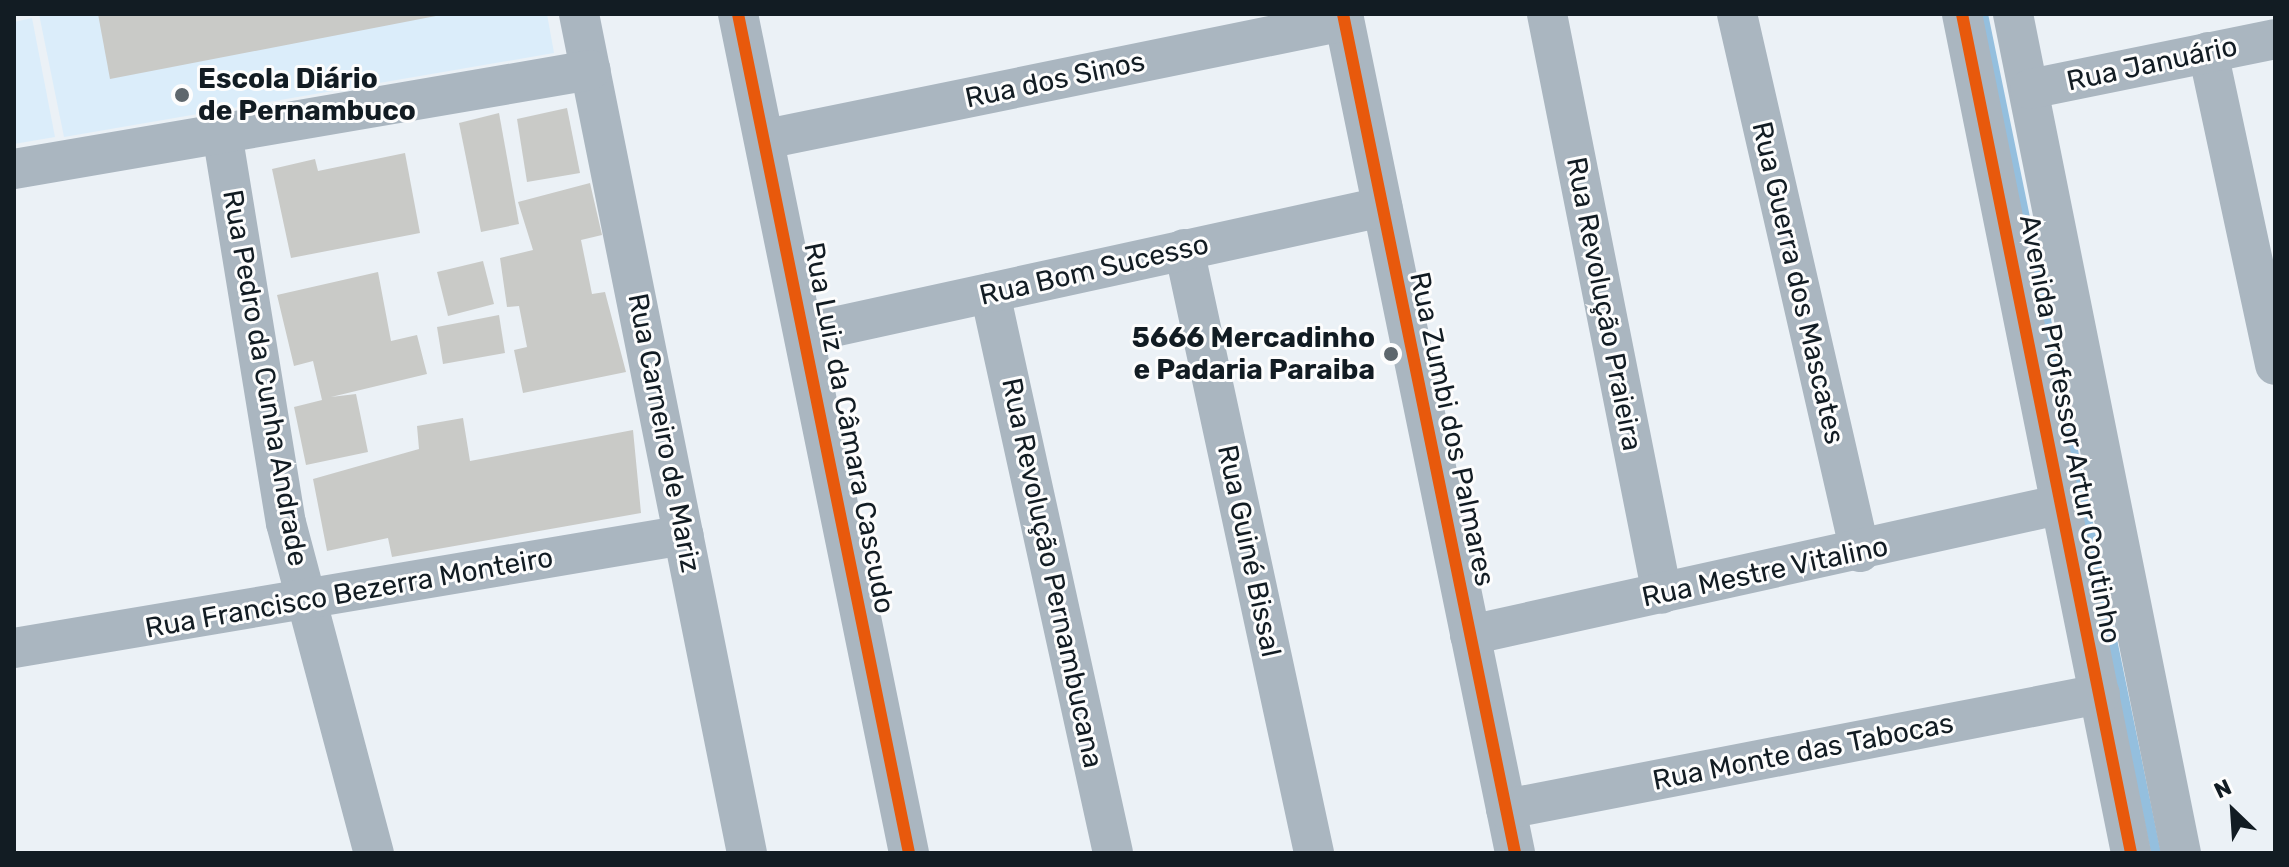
<!DOCTYPE html>
<html>
<head>
<meta charset="utf-8">
<style>
	body { margin:0 }
	#map { position:relative; width:2289px; height:867px; overflow:hidden; background:#ebf1f6; font-family:Rubik,sans-serif }
	div>[style] { position:absolute }
	.built>* { inset:0; background:#dbedfa }
	.stream>* { height:10px; margin:-5px; padding:0 5px; transform-origin:5px; border-radius:5px; background:#94bfde }
	.building>* { inset:0; background:#c9cac7 }
	.minor>* { height:40px; margin:-20px; padding:0 20px; transform-origin:20px; border-radius:20px; background:#aab6c0 }
	.cycleway>* { height:12px; margin:-6px; padding:0 6px; transform-origin:6px; border-radius:6px; background:#e8590c }
	.dots>* { width:22px; height:22px; translate:-50% -50%; box-sizing:border-box; border:4px solid #fdfdfd; border-radius:50% }
	span { translate:-50% -50%; white-space:nowrap; text-align:center; line-height:1.15; -webkit-text-stroke:6px #fdfdfd; paint-order:stroke }
	.street-label { font-size:28px; color:#121c23 }
	.poi-label { font-size:28px; color:#121c23; font-weight:700 }
	.left { translate:0 -50%; text-align:left }
	.right { translate:-100% -50%; text-align:right }
	.frame { position:absolute; inset:0; border:16px solid #121c23; pointer-events:none }
	.north { position:absolute; left:2193px; top:771px; width:80px; height:80px; -webkit-text-stroke:6px #fdfdfd; paint-order:stroke; rotate:335deg; font-size:22px; font-weight:700; line-height:32px; text-align:center; color:#121c23 }
	.north::after { content:''; display:block; margin:auto; width:28px; height:36px; background:#121c23; clip-path:polygon(50% 0,100% 100%,50% 72%,0 100%) }
</style>
</head>
<body>
<div id="map">
	<div class="built">
		<div style="clip-path:polygon(39px 14px,547px 14px,554px 53px,64px 137px)"></div>
		<div style="clip-path:polygon(32px 18px,55px 137px,14px 144px,14px 22px)"></div>
	</div>
	<div class="stream">
		<div style="left:1983px;top:14px;width:857px;rotate:78.35deg"></div>
	</div>
	<div class="building">
		<div style="clip-path:polygon(98px 14px,441px 14px,441px 15px,110px 79px)"></div>
		<div style="clip-path:polygon(567px 108px,580px 173px,527px 182px,517px 119px)"></div>
		<div style="clip-path:polygon(499px 113px,519px 224px,481px 232px,459px 123px)"></div>
		<div style="clip-path:polygon(405px 153px,420px 233px,291px 258px,272px 169px,315px 159px,318px 171px)"></div>
		<div style="clip-path:polygon(590px 183px,602px 235px,581px 240px,592px 294px,605px 292px,626px 372px,523px 393px,514px 350px,527px 347px,519px 306px,507px 307px,500px 258px,533px 250px,518px 202px)"></div>
		<div style="clip-path:polygon(483px 261px,494px 304px,448px 316px,437px 272px)"></div>
		<div style="clip-path:polygon(378px 272px,391px 341px,417px 335px,427px 374px,331px 397px,356px 394px,368px 452px,306px 465px,294px 407px,322px 400px,313px 361px,294px 366px,277px 295px)"></div>
		<div style="clip-path:polygon(499px 315px,505px 353px,443px 364px,437px 327px)"></div>
		<div style="clip-path:polygon(463px 418px,470px 461px,633px 430px,641px 513px,392px 557px,388px 538px,327px 551px,313px 479px,419px 449px,417px 426px)"></div>
	</div>
	<div class="minor">
		<div style="left:579px;top:14px;width:856px;rotate:78.68deg"></div>
		<div style="left:738px;top:14px;width:856px;rotate:78.48deg"></div>
		<div style="left:1343px;top:14px;width:856px;rotate:78.41deg"></div>
		<div style="left:1547px;top:14px;width:591px;rotate:78.79deg"></div>
		<div style="left:1737px;top:14px;width:552px;rotate:77.12deg"></div>
		<div style="left:1962px;top:14px;width:856px;rotate:78.61deg"></div>
		<div style="left:2013px;top:14px;width:856px;rotate:78.68deg"></div>
		<div style="left:2208px;top:52px;width:320px;rotate:77.9deg"></div>
		<div style="left:2030px;top:89px;width:250px;rotate:-11.5deg"></div>
		<div style="left:222px;top:133px;width:395px;rotate:80.7deg"></div>
		<div style="left:286px;top:523px;width:342px;rotate:75.1deg"></div>
		<div style="left:766px;top:139px;width:590px;rotate:-11.54deg"></div>
		<div style="left:14px;top:169px;width:585px;rotate:-9.74deg"></div>
		<div style="left:1184px;top:249px;width:618px;rotate:77.85deg"></div>
		<div style="left:990px;top:293px;width:573px;rotate:77.61deg"></div>
		<div style="left:806px;top:333px;width:590px;rotate:-12.34deg"></div>
		<div style="left:1470px;top:635px;width:602px;rotate:-12.47deg"></div>
		<div style="left:14px;top:648px;width:679px;rotate:-9.57deg"></div>
		<div style="left:1506px;top:809px;width:605px;rotate:-10.96deg"></div>
	</div>
	<div class="cycleway">
		<div style="left:738px;top:14px;width:856px;rotate:78.48deg"></div>
		<div style="left:1343px;top:14px;width:856px;rotate:78.41deg"></div>
		<div style="left:1962px;top:14px;width:856px;rotate:78.61deg"></div>
	</div>
	<div class="dots">
		<div style="left:182px;top:95px;background:#5e676d"></div>
		<div style="left:1391px;top:354px;background:#5e676d"></div>
	</div>
	<div class="street-label">
		<span style="left:2152px;top:64px;rotate:-12deg">Rua Januário</span>
		<span style="left:1055px;top:80px;rotate:-12deg">Rua dos Sinos</span>
		<span style="left:1094px;top:270px;rotate:-13deg">Rua Bom Sucesso</span>
		<span style="left:1798px;top:283px;rotate:77deg">Rua Guerra dos Mascates</span>
		<span style="left:1604px;top:304px;rotate:79deg">Rua Revolução Praieira</span>
		<span style="left:265px;top:378px;rotate:80deg">Rua Pedro da Cunha Andrade</span>
		<span style="left:849px;top:428px;rotate:79deg">Rua Luiz da Câmara Cascudo</span>
		<span style="left:1452px;top:429px;rotate:78deg">Rua Zumbi dos Palmares</span>
		<span style="left:2070px;top:429px;rotate:79deg">Avenida Professor Artur Coutinho</span>
		<span style="left:664px;top:433px;rotate:79deg">Rua Carneiro de Mariz</span>
		<span style="left:1249px;top:551px;rotate:78deg">Rua Guiné Bissal</span>
		<span style="left:1765px;top:572px;rotate:-12deg">Rua Mestre Vitalino</span>
		<span style="left:1052px;top:573px;rotate:78deg">Rua Revolução Pernambucana</span>
		<span style="left:349px;top:593px;rotate:-10deg">Rua Francisco Bezerra Monteiro</span>
		<span style="left:1803px;top:752px;rotate:-11deg">Rua Monte das Tabocas</span>
	</div>
	<div class="poi-label">
		<span class="left" style="left:198px;top:95px">Escola Diário<br>de Pernambuco</span>
		<span class="right" style="left:1375px;top:354px">5666 Mercadinho<br>e Padaria Paraiba</span>
	</div>
	<div class="frame"></div>
	<div class="north">N</div>
</div>
</body>
</html>
